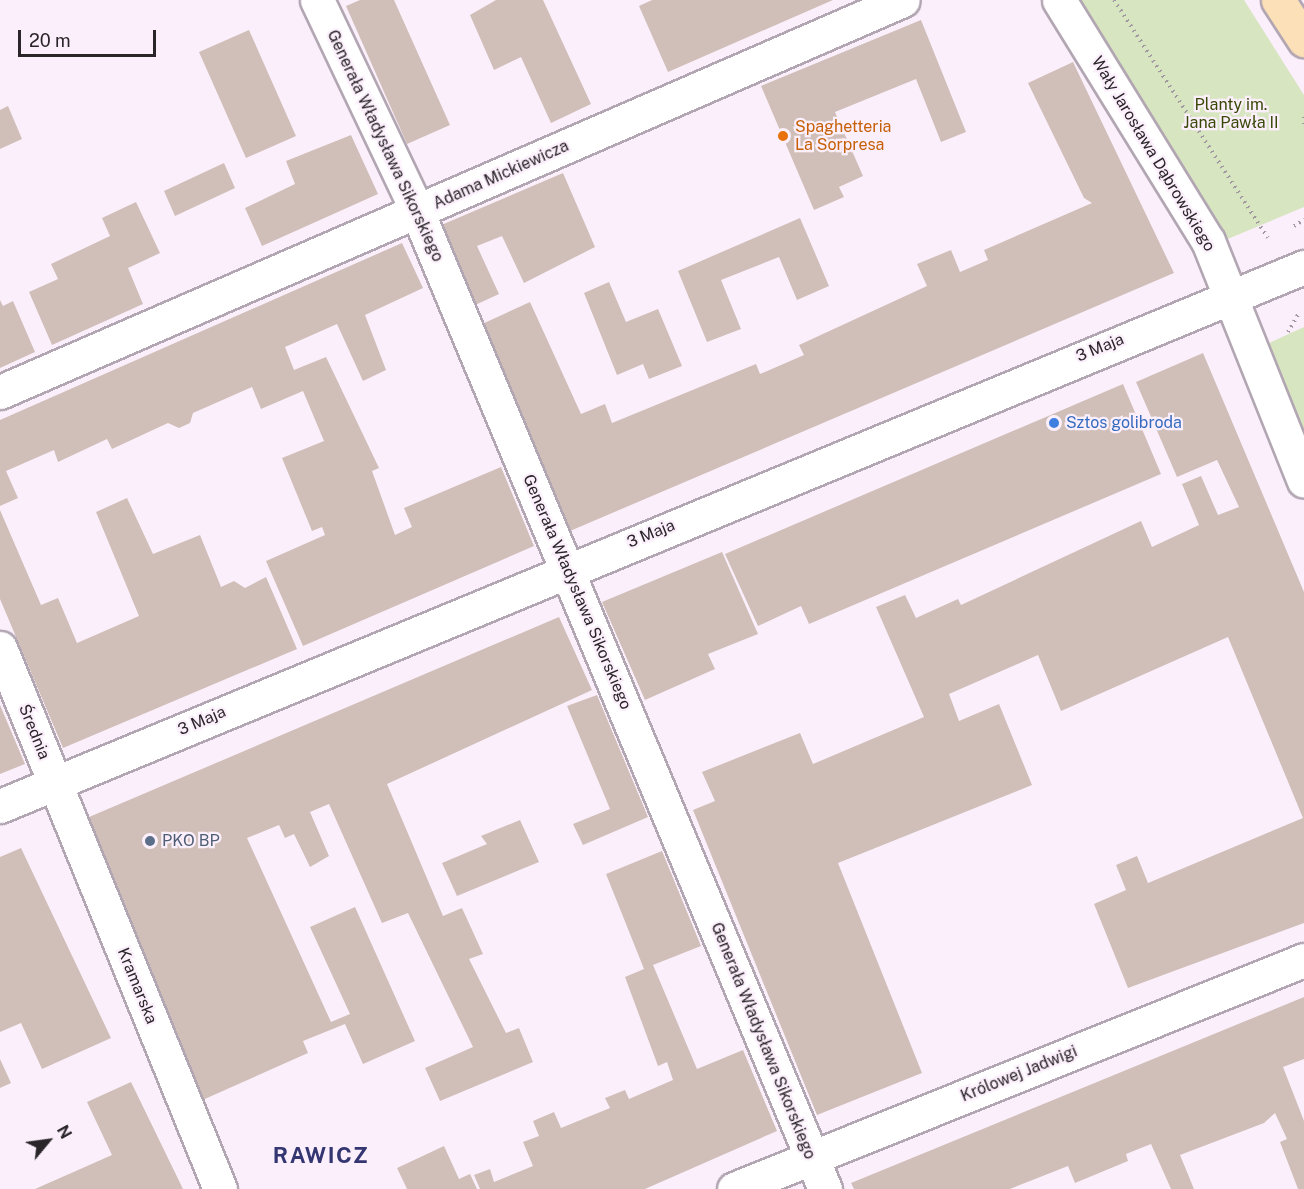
<!DOCTYPE html>
<html>
<head>
<meta charset="utf-8">
<style>
	body { margin:0 }
	#map { position:relative; width:1304px; height:1189px; overflow:hidden; background:#fceffc; font-family:"Public Sans",sans-serif }
	div>[style] { position:absolute }
	.green>* { inset:0; background:#d7e5c1 }
	.building>* { inset:0; background:#d0bfb8 }
	.path>* { height:4px; margin-top:-2px; transform-origin:0; background:repeating-linear-gradient(90deg,#a097a0 0 1.5px,transparent 0 6px) }
	.roads { filter:drop-shadow(2px 0 #b2a6b2) drop-shadow(-2px 0 #b2a6b2) drop-shadow(0 2px #b2a6b2) drop-shadow(0 -2px #b2a6b2) }
	.street>* { height:33px; margin:-16.5px; padding:0 16.5px; transform-origin:16.5px; border-radius:16.5px; background:#fff }
	.secondary>* { height:33px; margin:-16.5px; padding:0 16.5px; transform-origin:16.5px; border-radius:16.5px; background:#fce0b7 }
	.dots>* { width:16px; height:16px; translate:-50% -50%; box-sizing:border-box; border:3px solid #fceffc; border-radius:50% }
	span { translate:-50% -50%; white-space:nowrap; text-align:center; line-height:1.15; -webkit-text-stroke:4.5px #fceffc; paint-order:stroke }
	.park-label { font-size:16px; color:#384907 }
	.food-label { font-size:16px; color:#c56008 }
	.left { translate:0 -50%; text-align:left }
	.street-label { font-size:16px; color:#292529 }
	.shop-label { font-size:16px; color:#366cbe }
	.service-label { font-size:16px; color:#4e5e75 }
	.district-label { font-size:22px; color:#343672; font-weight:700; letter-spacing:1.5px }
	.north { position:absolute; left:18px; top:1111px; width:60px; height:60px; -webkit-text-stroke:4px #fceffc; paint-order:stroke; rotate:61deg; font-size:16px; font-weight:700; line-height:24px; text-align:center; color:#292529 }
	.north::after { content:''; display:block; margin:auto; width:21px; height:27px; background:#292529; clip-path:polygon(50% 0,100% 100%,50% 72%,0 100%) }
	.scale { position:absolute; left:18px; top:30px; width:138px; height:27px; box-sizing:border-box; border:3px solid #292529; border-top:0; padding-left:8px; font-size:18px; line-height:21px; white-space:nowrap; color:#292529; -webkit-text-stroke:4px #fceffc; paint-order:stroke }
</style>
</head>
<body>
<div id="map">
	<div class="green">
		<div style="clip-path:polygon(1076px 0,1244px 0,1304px 95px,1304px 207px,1223px 241px)"></div>
		<div style="clip-path:polygon(1304px 327px,1304px 439px,1267px 344px)"></div>
	</div>
	<div class="building">
		<div style="clip-path:polygon(360px 0,394px 0,450px 125px,407px 144px,346px 6px)"></div>
		<div style="clip-path:polygon(496px 0,543px 0,591px 104px,551px 123px,521px 57px,494px 70px,470px 15px)"></div>
		<div style="clip-path:polygon(652px 0,833px 0,668px 72px,639px 6px)"></div>
		<div style="clip-path:polygon(921px 20px,966px 132px,941px 142px,916px 79px,835px 112px,863px 176px,839px 187px,844px 197px,814px 210px,761px 86px)"></div>
		<div style="clip-path:polygon(249px 30px,296px 136px,246px 158px,199px 52px)"></div>
		<div style="clip-path:polygon(1073px 62px,1174px 273px,570px 531px,482px 324px,530px 302px,581px 414px,605px 404px,612px 423px,756px 364px,760px 374px,804px 355px,799px 345px,927px 286px,917px 264px,951px 250px,960px 272px,988px 260px,984px 250px,1092px 203px,1084px 198px,1028px 83px)"></div>
		<div style="clip-path:polygon(8px 106px,22px 139px,0 149px,0 110px)"></div>
		<div style="clip-path:polygon(351px 135px,378px 194px,262px 246px,245px 208px,295px 184px,286px 161px)"></div>
		<div style="clip-path:polygon(224px 163px,235px 188px,175px 216px,164px 191px)"></div>
		<div style="clip-path:polygon(563px 173px,595px 247px,524px 283px,502px 236px,477px 246px,499px 294px,473px 306px,439px 226px)"></div>
		<div style="clip-path:polygon(136px 202px,160px 253px,128px 268px,143px 304px,52px 345px,29px 292px,58px 279px,51px 264px,110px 236px,102px 218px)"></div>
		<div style="clip-path:polygon(800px 218px,829px 286px,797px 300px,779px 257px,721px 280px,741px 329px,707px 342px,678px 271px)"></div>
		<div style="clip-path:polygon(402px 243px,423px 288px,365px 315px,386px 370px,363px 381px,337px 324px,285px 347px,294px 370px,326px 357px,379px 468px,372px 471px,395px 535px,412px 527px,404px 508px,501px 467px,534px 546px,303px 646px,266px 561px,325px 535px,322px 527px,312px 531px,282px 458px,324px 441px,303px 391px,261px 409px,252px 387px,193px 413px,190px 423px,179px 428px,168px 423px,112px 449px,107px 439px,58px 462px,54px 450px,6px 471px,18px 498px,0 506px,0 420px)"></div>
		<div style="clip-path:polygon(609px 282px,626px 322px,658px 309px,682px 366px,649px 379px,643px 364px,617px 375px,584px 293px)"></div>
		<div style="clip-path:polygon(0 300px,3px 306px,13px 301px,35px 352px,0 368px)"></div>
		<div style="clip-path:polygon(1203px 353px,1304px 592px,1304px 923px,1128px 988px,1094px 904px,1126px 890px,1116px 865px,1137px 856px,1148px 883px,1303px 818px,1228px 637px,1061px 711px,1038px 655px,949px 694px,959px 721px,999px 704px,1032px 785px,838px 863px,922px 1073px,817px 1115px,693px 810px,715px 801px,702px 772px,800px 733px,813px 764px,924px 717px,876px 607px,905px 595px,916px 618px,958px 599px,961px 605px,1141px 521px,1152px 547px,1199px 525px,1182px 484px,1201px 476px,1218px 515px,1239px 507px,1217px 460px,1177px 477px,1136px 382px)"></div>
		<div style="clip-path:polygon(1123px 384px,1161px 474px,809px 624px,801px 606px,758px 626px,725px 554px)"></div>
		<div style="clip-path:polygon(127px 498px,153px 554px,200px 535px,221px 587px,234px 581px,245px 588px,266px 577px,297px 649px,63px 748px,0 599px,0 510px,41px 605px,58px 598px,77px 643px,139px 616px,96px 512px)"></div>
		<div style="clip-path:polygon(722px 552px,758px 634px,708px 654px,715px 669px,645px 700px,602px 602px)"></div>
		<div style="clip-path:polygon(559px 617px,592px 690px,387px 784px,443px 916px,462px 908px,483px 954px,469px 959px,506px 1033px,519px 1028px,533px 1062px,440px 1101px,425px 1068px,473px 1047px,408px 913px,382px 923px,329px 804px,310px 812px,329px 856px,310px 867px,294px 834px,285px 838px,279px 825px,247px 838px,331px 1022px,350px 1014px,310px 927px,355px 907px,415px 1041px,363px 1064px,345px 1024px,303px 1041px,308px 1053px,198px 1102px,75px 823px)"></div>
		<div style="clip-path:polygon(597px 695px,648px 817px,583px 845px,573px 824px,610px 809px,567px 706px)"></div>
		<div style="clip-path:polygon(0 705px,25px 764px,0 774px)"></div>
		<div style="clip-path:polygon(520px 820px,539px 862px,457px 896px,442px 863px,487px 844px,481px 836px)"></div>
		<div style="clip-path:polygon(21px 848px,111px 1038px,42px 1069px,21px 1023px,0 1032px,0 857px)"></div>
		<div style="clip-path:polygon(662px 851px,701px 946px,653px 965px,697px 1069px,743px 1050px,777px 1131px,645px 1189px,480px 1189px,474px 1175px,490px 1169px,494px 1182px,533px 1166px,523px 1142px,539px 1136px,533px 1121px,554px 1112px,561px 1128px,610px 1108px,605px 1098px,625px 1090px,629px 1099px,673px 1080px,667px 1062px,658px 1066px,625px 977px,644px 969px,606px 874px)"></div>
		<div style="clip-path:polygon(1304px 997px,1304px 1059px,1283px 1067px,1304px 1121px,1304px 1189px,1298px 1189px,1280px 1142px,1287px 1139px,1275px 1113px,1264px 1123px,1180px 1155px,1194px 1189px,1171px 1189px,1151px 1144px,1126px 1154px,1128px 1161px,1075px 1183px,1068px 1166px,1010px 1189px,854px 1189px,851px 1183px)"></div>
		<div style="clip-path:polygon(0 1059px,11px 1083px,0 1088px)"></div>
		<div style="clip-path:polygon(131px 1082px,183px 1189px,35px 1189px,112px 1155px,87px 1102px)"></div>
		<div style="clip-path:polygon(444px 1146px,459px 1179px,470px 1174px,477px 1189px,407px 1189px,397px 1168px)"></div>
	</div>
	<div class="path">
		<div style="left:1114px;top:0;width:283px;rotate:57.1deg"></div>
		<div style="left:1304px;top:117px;width:8px;rotate:90deg"></div>
		<div style="left:1294px;top:226px;width:12px;rotate:-31deg"></div>
		<div style="left:1288px;top:332px;width:20px;rotate:-60deg"></div>
	</div>
	<div class="roads">
		<div class="street">
			<div style="left:317px;top:0;width:233px;rotate:64.6deg"></div>
			<div style="left:417px;top:211px;width:1060px;rotate:67.36deg"></div>
			<div style="left:1059px;top:0;width:283px;rotate:58.3deg"></div>
			<div style="left:1208px;top:241px;width:258px;rotate:68.2deg"></div>
			<div style="left:0;top:392px;width:984px;rotate:-23.47deg"></div>
			<div style="left:0;top:648px;width:584px;rotate:67.87deg"></div>
			<div style="left:0;top:806px;width:1411px;rotate:-22.46deg"></div>
			<div style="left:734px;top:1189px;width:614px;rotate:-21.89deg"></div>
		</div>
		<div class="secondary">
			<div style="left:1278px;top:0;width:48px;rotate:57deg"></div>
		</div>
	</div>
	<div class="dots">
		<div style="left:783px;top:136px;background:#e8710a"></div>
		<div style="left:1054px;top:423px;background:#3f7fe0"></div>
		<div style="left:150px;top:841px;background:#5c6f8a"></div>
	</div>
	<div class="park-label">
		<span style="left:1231px;top:114px">Planty im.<br>Jana Pawła II</span>
	</div>
	<div class="food-label">
		<span class="left" style="left:795px;top:136px">Spaghetteria<br>La Sorpresa</span>
	</div>
	<div class="street-label">
		<span style="left:385px;top:146px;rotate:65deg">Generała Władysława Sikorskiego</span>
		<span style="left:1153px;top:154px;rotate:59deg">Wały Jarosława Dąbrowskiego</span>
		<span style="left:501px;top:175px;rotate:-24deg">Adama Mickiewicza</span>
		<span style="left:1100px;top:348px;rotate:-22deg">3 Maja</span>
		<span style="left:651px;top:534px;rotate:-22deg">3 Maja</span>
		<span style="left:577px;top:592px;rotate:67deg">Generała Władysława Sikorskiego</span>
		<span style="left:202px;top:721px;rotate:-23deg">3 Maja</span>
		<span style="left:34px;top:732px;rotate:68deg">Średnia</span>
		<span style="left:137px;top:986px;rotate:68deg">Kramarska</span>
		<span style="left:763px;top:1041px;rotate:68deg">Generała Władysława Sikorskiego</span>
		<span style="left:1019px;top:1074px;rotate:-22deg">Królowej Jadwigi</span>
	</div>
	<div class="shop-label">
		<span class="left" style="left:1066px;top:423px">Sztos golibroda</span>
	</div>
	<div class="service-label">
		<span class="left" style="left:162px;top:841px">PKO BP</span>
	</div>
	<div class="district-label">
		<span style="left:321px;top:1156px">RAWICZ</span>
	</div>
	<div class="north">N</div>
	<div class="scale">20 m</div>
</div>
</body>
</html>
